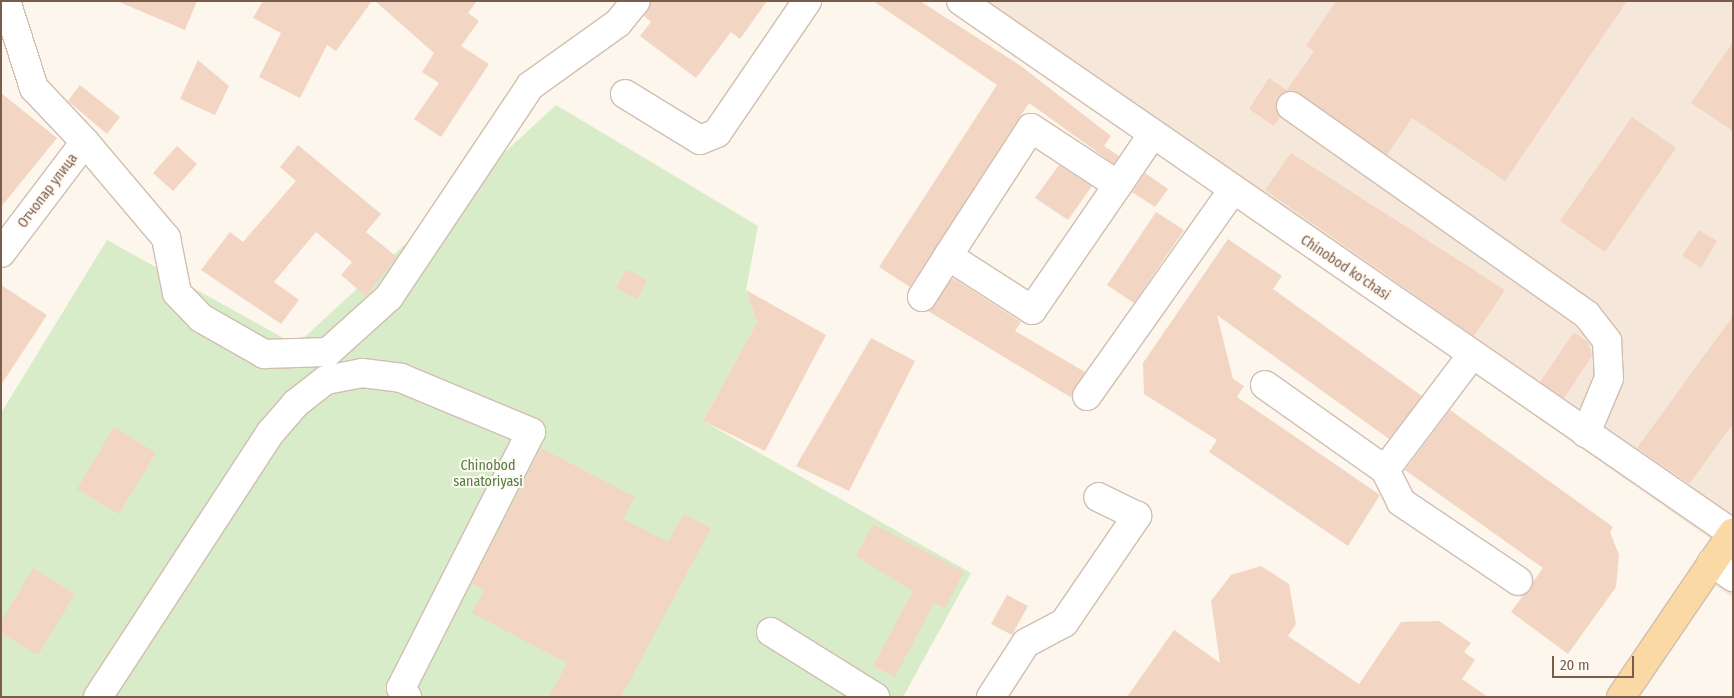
<!DOCTYPE html>
<html>
<head>
<meta charset="utf-8">
<style>
	body { margin:0 }
	#map { position:relative; width:1734px; height:698px; overflow:hidden; background:#fdf6ec; font-family:"Fira Sans Condensed",sans-serif }
	div>[style] { position:absolute }
	.residential>* { inset:0; background:#f5e8da }
	.green>* { inset:0; background:#d8ecc9 }
	.building>* { inset:0; background:#f3d5c3 }
	.roads { filter:drop-shadow(1px 0 #d1beb0) drop-shadow(-1px 0 #d1beb0) drop-shadow(0 1px #d1beb0) drop-shadow(0 -1px #d1beb0) }
	.minor>* { height:28px; margin:-14px; padding:0 14px; transform-origin:14px; border-radius:14px; background:#fff }
	.major>* { height:28px; margin:-14px; padding:0 14px; transform-origin:14px; border-radius:14px; background:#fbd9a5 }
	span { translate:-50% -50%; white-space:nowrap; text-align:center; line-height:1.15; -webkit-text-stroke:4px #fffaf3; paint-order:stroke }
	.street-label { font-size:14px; color:#7a5c4d }
	.park-label { font-size:14px; color:#537a41 }
	.frame { position:absolute; inset:0; border:2px solid #7a5c4d; pointer-events:none }
	.scale { position:absolute; left:1552px; top:656px; width:82px; height:22px; box-sizing:border-box; border:2px solid #7a5c4d; border-top:0; padding-left:6px; font-size:15px; line-height:18px; white-space:nowrap; color:#7a5c4d; -webkit-text-stroke:4px #fffaf3; paint-order:stroke }
</style>
</head>
<body>
<div id="map">
	<div class="residential">
		<div style="clip-path:polygon(954px 1px,1733px 1px,1733px 598px,1690px 569px,1712px 540px,1258px 222px)"></div>
	</div>
	<div class="green">
		<div style="clip-path:polygon(556px 105px,758px 226px,746px 290px,757px 322px,703px 421px,971px 573px,903px 697px,1px 697px,1px 413px,107px 240px,296px 345px)"></div>
	</div>
	<div class="building">
		<div style="clip-path:polygon(117px 1px,197px 1px,185px 30px)"></div>
		<div style="clip-path:polygon(263px 1px,372px 1px,336px 51px,327px 45px,300px 98px,259px 77px,281px 33px,253px 18px)"></div>
		<div style="clip-path:polygon(375px 1px,477px 1px,468px 13px,479px 21px,461px 46px,489px 64px,441px 137px,414px 119px,439px 83px,422px 72px,434px 53px)"></div>
		<div style="clip-path:polygon(651px 1px,767px 1px,740px 39px,731px 32px,696px 78px,640px 36px,651px 22px,644px 16px)"></div>
		<div style="clip-path:polygon(873px 1px,920px 1px,1021px 66px,1111px 136px,1104px 146px,1119px 156px,1114px 164px,1029px 103px,910px 287px,879px 267px,997px 85px)"></div>
		<div style="clip-path:polygon(1336px 1px,1627px 1px,1505px 181px,1412px 118px,1387px 155px,1293px 91px,1278px 97px,1280px 117px,1274px 126px,1249px 109px,1269px 78px,1287px 90px,1314px 51px,1306px 46px)"></div>
		<div style="clip-path:polygon(1733px 42px,1733px 131px,1691px 103px)"></div>
		<div style="clip-path:polygon(198px 60px,229px 86px,215px 115px,180px 99px)"></div>
		<div style="clip-path:polygon(80px 85px,120px 117px,107px 134px,68px 101px)"></div>
		<div style="clip-path:polygon(1px 93px,57px 138px,1px 207px)"></div>
		<div style="clip-path:polygon(1632px 117px,1676px 148px,1605px 252px,1560px 221px)"></div>
		<div style="clip-path:polygon(298px 145px,381px 214px,366px 232px,397px 257px,366px 296px,341px 275px,352px 262px,316px 232px,274px 282px,299px 300px,281px 324px,201px 270px,230px 232px,243px 242px,296px 181px,280px 167px)"></div>
		<div style="clip-path:polygon(177px 146px,197px 164px,173px 191px,153px 173px)"></div>
		<div style="clip-path:polygon(1291px 153px,1505px 290px,1474px 336px,1265px 190px)"></div>
		<div style="clip-path:polygon(1059px 165px,1092px 186px,1068px 220px,1035px 198px)"></div>
		<div style="clip-path:polygon(1145px 173px,1168px 189px,1155px 207px,1132px 192px)"></div>
		<div style="clip-path:polygon(1156px 212px,1184px 230px,1134px 303px,1107px 285px)"></div>
		<div style="clip-path:polygon(1699px 230px,1717px 241px,1701px 268px,1682px 256px)"></div>
		<div style="clip-path:polygon(1228px 239px,1282px 276px,1273px 289px,1422px 396px,1389px 439px,1217px 315px,1233px 379px,1244px 386px,1237px 397px,1380px 495px,1348px 546px,1209px 452px,1217px 440px,1144px 394px,1143px 363px)"></div>
		<div style="clip-path:polygon(626px 269px,647px 280px,637px 299px,616px 288px)"></div>
		<div style="clip-path:polygon(953px 278px,1021px 322px,1015px 331px,1085px 372px,1072px 398px,928px 311px)"></div>
		<div style="clip-path:polygon(1px 285px,47px 315px,1px 385px)"></div>
		<div style="clip-path:polygon(746px 290px,826px 335px,765px 451px,703px 421px,757px 322px)"></div>
		<div style="clip-path:polygon(1733px 316px,1733px 424px,1689px 484px,1637px 448px)"></div>
		<div style="clip-path:polygon(1574px 332px,1588px 342px,1592px 356px,1564px 398px,1540px 382px)"></div>
		<div style="clip-path:polygon(871px 338px,915px 361px,849px 491px,796px 466px)"></div>
		<div style="clip-path:polygon(1450px 410px,1613px 527px,1610px 532px,1619px 555px,1616px 587px,1568px 654px,1511px 612px,1543px 568px,1405px 470px)"></div>
		<div style="clip-path:polygon(114px 427px,156px 453px,119px 514px,77px 489px)"></div>
		<div style="clip-path:polygon(541px 448px,635px 497px,623px 519px,668px 542px,684px 514px,711px 528px,621px 697px,549px 697px,567px 663px,472px 613px,484px 590px,472px 583px)"></div>
		<div style="clip-path:polygon(873px 524px,964px 572px,945px 608px,934px 603px,895px 677px,873px 666px,913px 591px,856px 556px)"></div>
		<div style="clip-path:polygon(1261px 566px,1289px 584px,1296px 624px,1288px 636px,1359px 684px,1401px 622px,1439px 621px,1471px 643px,1464px 652px,1475px 660px,1462px 679px,1488px 697px,1127px 697px,1174px 630px,1220px 663px,1211px 601px,1231px 575px)"></div>
		<div style="clip-path:polygon(33px 568px,75px 594px,38px 655px,1px 633px,1px 622px)"></div>
		<div style="clip-path:polygon(1007px 595px,1028px 606px,1012px 635px,991px 624px)"></div>
	</div>
	<div class="roads">
		<div class="minor">
			<div style="left:961px;top:1px;width:937px;rotate:34.61deg"></div>
			<div style="left:625px;top:94px;width:88px;rotate:31.5deg"></div>
			<div style="left:700px;top:140px;width:18px;rotate:-22deg"></div>
			<div style="left:717px;top:133px;width:160px;rotate:-55.7deg"></div>
			<div style="left:1291px;top:106px;width:362px;rotate:35.2deg"></div>
			<div style="left:1587px;top:315px;width:33px;rotate:52deg"></div>
			<div style="left:1607px;top:341px;width:37px;rotate:87deg"></div>
			<div style="left:1609px;top:378px;width:60px;rotate:112.7deg"></div>
			<div style="left:85px;top:142px;width:126px;rotate:49.8deg"></div>
			<div style="left:166px;top:238px;width:56px;rotate:78.7deg"></div>
			<div style="left:177px;top:293px;width:35px;rotate:46deg"></div>
			<div style="left:201px;top:318px;width:73px;rotate:29.7deg"></div>
			<div style="left:264px;top:354px;width:64px;rotate:-1.8deg"></div>
			<div style="left:328px;top:352px;width:82px;rotate:-42deg"></div>
			<div style="left:389px;top:297px;width:254px;rotate:-56.2deg"></div>
			<div style="left:530px;top:86px;width:108px;rotate:-35.6deg"></div>
			<div style="left:618px;top:23px;width:28px;rotate:-51deg"></div>
			<div style="left:1118px;top:185px;width:104px;rotate:-146.8deg"></div>
			<div style="left:1031px;top:128px;width:153px;rotate:123deg"></div>
			<div style="left:948px;top:256px;width:100px;rotate:32.7deg"></div>
			<div style="left:1032px;top:310px;width:152px;rotate:-55.5deg"></div>
			<div style="left:1118px;top:185px;width:60px;rotate:-55.8deg"></div>
			<div style="left:1px;top:253px;width:139px;rotate:-52.9deg"></div>
			<div style="left:85px;top:142px;width:74px;rotate:-133.4deg"></div>
			<div style="left:34px;top:88px;width:91px;rotate:-107.8deg"></div>
			<div style="left:922px;top:297px;width:49px;rotate:-57.6deg"></div>
			<div style="left:1265px;top:385px;width:147px;rotate:35.3deg"></div>
			<div style="left:1385px;top:470px;width:144px;rotate:-52.9deg"></div>
			<div style="left:1087px;top:396px;width:251px;rotate:-54.7deg"></div>
			<div style="left:1385px;top:470px;width:36px;rotate:63deg"></div>
			<div style="left:1401px;top:502px;width:141px;rotate:34deg"></div>
			<div style="left:1712px;top:562px;width:26px;rotate:36deg"></div>
			<div style="left:771px;top:632px;width:123px;rotate:32deg"></div>
			<div style="left:98px;top:697px;width:316px;rotate:-56.9deg"></div>
			<div style="left:271px;top:432px;width:37px;rotate:-49deg"></div>
			<div style="left:295px;top:404px;width:39px;rotate:-38deg"></div>
			<div style="left:326px;top:380px;width:37px;rotate:-11deg"></div>
			<div style="left:362px;top:373px;width:39px;rotate:7deg"></div>
			<div style="left:401px;top:378px;width:141px;rotate:22.6deg"></div>
			<div style="left:531px;top:432px;width:287px;rotate:116.9deg"></div>
			<div style="left:401px;top:688px;width:11px;rotate:56deg"></div>
			<div style="left:991px;top:697px;width:64px;rotate:-57.1deg"></div>
			<div style="left:1026px;top:643px;width:43px;rotate:-27.8deg"></div>
			<div style="left:1064px;top:623px;width:130px;rotate:-55.7deg"></div>
			<div style="left:1137px;top:516px;width:43px;rotate:-154deg"></div>
		</div>
		<div class="major">
			<div style="left:1621px;top:697px;width:199px;rotate:-55.8deg"></div>
		</div>
	</div>
	<div class="street-label">
		<span style="left:48px;top:191px;rotate:-53deg">Отчопар улица</span>
		<span style="left:1345px;top:268px;rotate:34deg">Chinobod ko'chasi</span>
	</div>
	<div class="park-label">
		<span style="left:488px;top:474px">Chinobod<br>sanatoriyasi</span>
	</div>
	<div class="frame"></div>
	<div class="scale">20 m</div>
</div>
</body>
</html>
